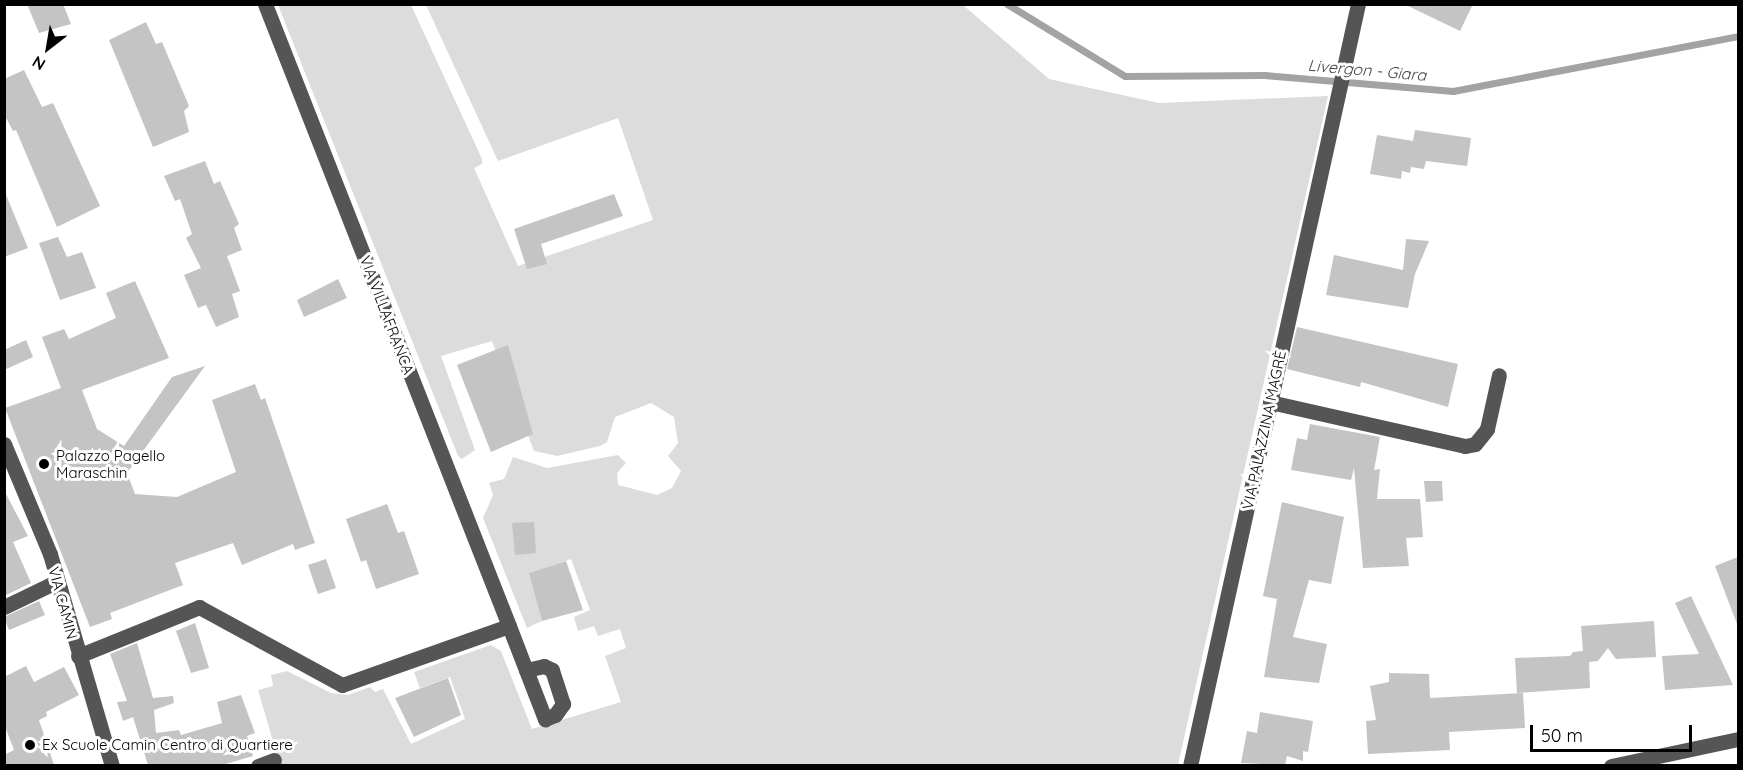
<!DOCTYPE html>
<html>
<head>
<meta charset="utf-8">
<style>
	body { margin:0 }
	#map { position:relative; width:1743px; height:770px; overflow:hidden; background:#fff; font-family:Quicksand,sans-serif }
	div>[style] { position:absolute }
	.green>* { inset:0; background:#dcdcdc }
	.stream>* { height:7px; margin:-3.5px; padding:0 3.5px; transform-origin:3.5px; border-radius:3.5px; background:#a3a3a3 }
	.building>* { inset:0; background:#c4c4c4 }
	.minor>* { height:15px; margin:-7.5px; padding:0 7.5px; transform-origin:7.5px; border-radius:7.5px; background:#555 }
	.dots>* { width:16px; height:16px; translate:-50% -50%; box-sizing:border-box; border:3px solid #fff; border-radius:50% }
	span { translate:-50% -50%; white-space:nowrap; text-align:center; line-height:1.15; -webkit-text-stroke:6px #fff; paint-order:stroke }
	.street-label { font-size:15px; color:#000 }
	.poi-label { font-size:15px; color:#000 }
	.left { translate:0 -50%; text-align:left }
	.water-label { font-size:16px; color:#444; font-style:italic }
	.frame { position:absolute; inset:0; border:6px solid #000; pointer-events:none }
	.north { position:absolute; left:18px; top:18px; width:60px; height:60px; -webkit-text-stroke:4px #fff; paint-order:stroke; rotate:211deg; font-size:16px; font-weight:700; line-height:24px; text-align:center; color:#000 }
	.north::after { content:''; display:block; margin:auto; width:21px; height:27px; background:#000; clip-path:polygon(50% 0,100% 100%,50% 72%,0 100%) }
	.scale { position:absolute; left:1530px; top:725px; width:162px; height:27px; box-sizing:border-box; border:3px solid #000; border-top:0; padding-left:8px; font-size:18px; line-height:21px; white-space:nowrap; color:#000; -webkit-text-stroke:4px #fff; paint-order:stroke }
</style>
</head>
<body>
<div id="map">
	<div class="green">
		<div style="clip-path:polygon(278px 5px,411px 5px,482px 159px,482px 164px,474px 168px,518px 266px,653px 220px,618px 118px,498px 161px,426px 5px,963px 5px,1049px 79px,1159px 103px,1328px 96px,1178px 765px,280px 765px,258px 690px,273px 686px,271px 675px,287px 671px,331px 693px,348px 695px,370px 687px,375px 692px,383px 689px,411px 744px,465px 719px,450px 677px,420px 688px,414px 672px,491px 645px,501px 651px,532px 729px,621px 702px,605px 656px,626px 648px,620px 629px,598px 636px,594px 626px,578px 631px,574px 617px,590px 610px,571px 559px,530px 573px,542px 621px,527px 628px,483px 518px,493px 495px,489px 483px,504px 479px,513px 457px,547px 468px,618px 455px,626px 463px,617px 473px,618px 485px,657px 495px,672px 488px,681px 471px,668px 456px,678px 443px,674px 417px,651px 403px,615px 417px,607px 442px,600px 446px,557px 456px,534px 451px,492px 341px,441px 356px,475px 450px,462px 459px,458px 456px)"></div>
	</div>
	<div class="stream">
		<div style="left:1007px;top:4px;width:138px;rotate:31.4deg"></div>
		<div style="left:1125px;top:76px;width:139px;rotate:-0.4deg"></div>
		<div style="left:1264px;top:75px;width:190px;rotate:4.8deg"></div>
		<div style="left:1453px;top:91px;width:290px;rotate:-10.9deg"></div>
	</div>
	<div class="building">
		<div style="clip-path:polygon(27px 4px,63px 4px,71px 24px,39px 33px)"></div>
		<div style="clip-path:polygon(1404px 4px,1473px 4px,1460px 31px)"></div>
		<div style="clip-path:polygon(146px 22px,156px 44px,162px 42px,189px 106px,184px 111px,189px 132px,153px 147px,109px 40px)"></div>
		<div style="clip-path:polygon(24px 70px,42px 107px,53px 103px,100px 206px,57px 227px,16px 130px,13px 131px,4px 114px,4px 79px)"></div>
		<div style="clip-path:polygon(1415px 130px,1471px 138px,1467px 166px,1426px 161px,1424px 169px,1411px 167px,1410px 173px,1402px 171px,1401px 179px,1370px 174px,1377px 135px,1413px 141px)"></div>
		<div style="clip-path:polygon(205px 161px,214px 184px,220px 181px,239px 224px,234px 228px,242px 250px,227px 256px,240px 291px,232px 294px,239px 317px,216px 327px,206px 305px,198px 308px,184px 275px,201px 268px,186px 238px,192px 234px,180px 199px,175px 201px,164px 176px)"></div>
		<div style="clip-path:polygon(4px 190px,28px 248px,4px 257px)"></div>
		<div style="clip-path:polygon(614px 194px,623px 216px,541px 244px,547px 264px,527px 269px,514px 229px)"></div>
		<div style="clip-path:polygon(58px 237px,67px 257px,82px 252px,96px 288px,60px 300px,39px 243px)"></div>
		<div style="clip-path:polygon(1406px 239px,1429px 241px,1415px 274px,1408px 308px,1326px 295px,1334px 255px,1403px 270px)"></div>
		<div style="clip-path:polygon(338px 279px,347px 298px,304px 317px,297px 300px)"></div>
		<div style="clip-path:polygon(135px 281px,169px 358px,82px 390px,97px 429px,124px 446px,172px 377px,205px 366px,127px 473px,135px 494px,177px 497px,236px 472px,212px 400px,255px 384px,261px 400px,265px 398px,315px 543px,295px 550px,293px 544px,242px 565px,233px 543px,175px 563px,183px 585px,110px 613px,112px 619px,90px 627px,5px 408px,61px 388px,42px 337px,64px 329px,69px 339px,116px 318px,106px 293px)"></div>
		<div style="clip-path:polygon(1297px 327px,1458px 364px,1448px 407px,1361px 382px,1360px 387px,1287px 369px)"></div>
		<div style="clip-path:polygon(26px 340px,33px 357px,4px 370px,4px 350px)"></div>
		<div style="clip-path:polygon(508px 345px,533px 434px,491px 452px,457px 365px)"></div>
		<div style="clip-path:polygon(1310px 424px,1380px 437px,1374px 470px,1380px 469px,1377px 499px,1420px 499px,1423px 537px,1406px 538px,1409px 566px,1363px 568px,1354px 468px,1351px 480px,1291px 470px,1297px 438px,1307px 440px)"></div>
		<div style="clip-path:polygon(1424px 481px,1442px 481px,1443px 501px,1426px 502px)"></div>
		<div style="clip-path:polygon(4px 490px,28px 536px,13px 542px,31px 583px,4px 596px)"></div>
		<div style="clip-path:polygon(1282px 502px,1344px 517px,1331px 584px,1309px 580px,1293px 637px,1327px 644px,1319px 683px,1264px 677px,1277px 599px,1263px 596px)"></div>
		<div style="clip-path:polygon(387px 504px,398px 533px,404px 531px,419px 574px,376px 589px,366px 560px,361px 562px,346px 519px)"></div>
		<div style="clip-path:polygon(534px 522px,536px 553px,515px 555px,512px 523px)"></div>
		<div style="clip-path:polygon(1738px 557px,1738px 624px,1737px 624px,1715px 566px)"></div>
		<div style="clip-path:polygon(326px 559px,336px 588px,318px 594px,308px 565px)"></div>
		<div style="clip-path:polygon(566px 561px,583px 610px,542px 621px,529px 573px)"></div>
		<div style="clip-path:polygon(1691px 596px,1733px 685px,1665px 690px,1662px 656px,1699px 654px,1675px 603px)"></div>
		<div style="clip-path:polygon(39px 601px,45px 615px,9px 630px,4px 617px)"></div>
		<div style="clip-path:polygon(1654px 621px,1656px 657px,1616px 659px,1608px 648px,1598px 661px,1589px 662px,1590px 688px,1517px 693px,1515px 658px,1570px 656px,1573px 652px,1583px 651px,1581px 626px)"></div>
		<div style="clip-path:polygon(195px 623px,209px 668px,191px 673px,176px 631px)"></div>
		<div style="clip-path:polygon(137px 643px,153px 698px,173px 696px,174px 703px,154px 710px,156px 733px,179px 730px,181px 735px,222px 723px,217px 702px,241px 695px,255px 733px,247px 736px,253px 756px,222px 765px,148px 765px,133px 717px,123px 721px,117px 702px,127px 701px,110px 654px)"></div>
		<div style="clip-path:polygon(26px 666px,34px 682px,64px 667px,79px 695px,46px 712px,47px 716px,39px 720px,54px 765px,4px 765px,4px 755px,14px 750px,4px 724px,4px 677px)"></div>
		<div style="clip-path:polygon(1389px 673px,1429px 674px,1430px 698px,1523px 693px,1525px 728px,1449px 732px,1450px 750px,1368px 754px,1366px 721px,1376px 720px,1370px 686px,1389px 682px)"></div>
		<div style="clip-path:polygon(448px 678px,461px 715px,414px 737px,395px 698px)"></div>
		<div style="clip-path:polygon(1260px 712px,1313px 721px,1308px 752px,1303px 751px,1303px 761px,1287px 756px,1285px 765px,1241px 763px,1247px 731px,1257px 733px)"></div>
	</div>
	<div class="minor">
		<div style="left:265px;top:4px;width:668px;rotate:68.58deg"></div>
		<div style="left:509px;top:626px;width:47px;rotate:68.9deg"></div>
		<div style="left:526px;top:670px;width:53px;rotate:68.8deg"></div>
		<div style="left:545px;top:719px;width:11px;rotate:-22deg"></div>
		<div style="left:555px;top:715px;width:14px;rotate:-54deg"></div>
		<div style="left:563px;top:704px;width:36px;rotate:-108deg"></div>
		<div style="left:552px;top:670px;width:9px;rotate:-153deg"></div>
		<div style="left:544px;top:666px;width:18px;rotate:167deg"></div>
		<div style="left:1270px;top:402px;width:200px;rotate:12.7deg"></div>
		<div style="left:1465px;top:446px;width:10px;rotate:-11deg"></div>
		<div style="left:1475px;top:444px;width:19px;rotate:-51deg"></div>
		<div style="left:1487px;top:429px;width:55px;rotate:-77.5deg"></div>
		<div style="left:4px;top:444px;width:119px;rotate:67.3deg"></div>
		<div style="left:50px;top:554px;width:221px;rotate:73.7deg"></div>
		<div style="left:4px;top:607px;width:58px;rotate:-25.7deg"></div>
		<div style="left:78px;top:656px;width:131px;rotate:-22deg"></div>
		<div style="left:199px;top:607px;width:163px;rotate:28.6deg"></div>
		<div style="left:342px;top:685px;width:177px;rotate:-19.5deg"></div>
		<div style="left:258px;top:766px;width:17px;rotate:-21deg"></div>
		<div style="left:1190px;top:766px;width:780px;rotate:-77.57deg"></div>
		<div style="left:1611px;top:766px;width:130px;rotate:-12deg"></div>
	</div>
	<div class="dots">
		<div style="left:44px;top:464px;background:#000"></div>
		<div style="left:30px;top:745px;background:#000"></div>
	</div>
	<div class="street-label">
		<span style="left:387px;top:315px;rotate:69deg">VIA VILLAFRANCA</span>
		<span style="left:1264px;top:430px;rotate:-78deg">VIA PALAZZINA MAGRÈ</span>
		<span style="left:63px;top:603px;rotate:75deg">VIA CAMIN</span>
	</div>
	<div class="poi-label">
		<span class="left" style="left:56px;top:464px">Palazzo Pagello<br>Maraschin</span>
		<span class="left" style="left:42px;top:745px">Ex Scuole Camin Centro di Quartiere</span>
	</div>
	<div class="water-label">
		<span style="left:1367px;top:70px;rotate:5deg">Livergon - Giara</span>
	</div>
	<div class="frame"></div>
	<div class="north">N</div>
	<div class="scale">50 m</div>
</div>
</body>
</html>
